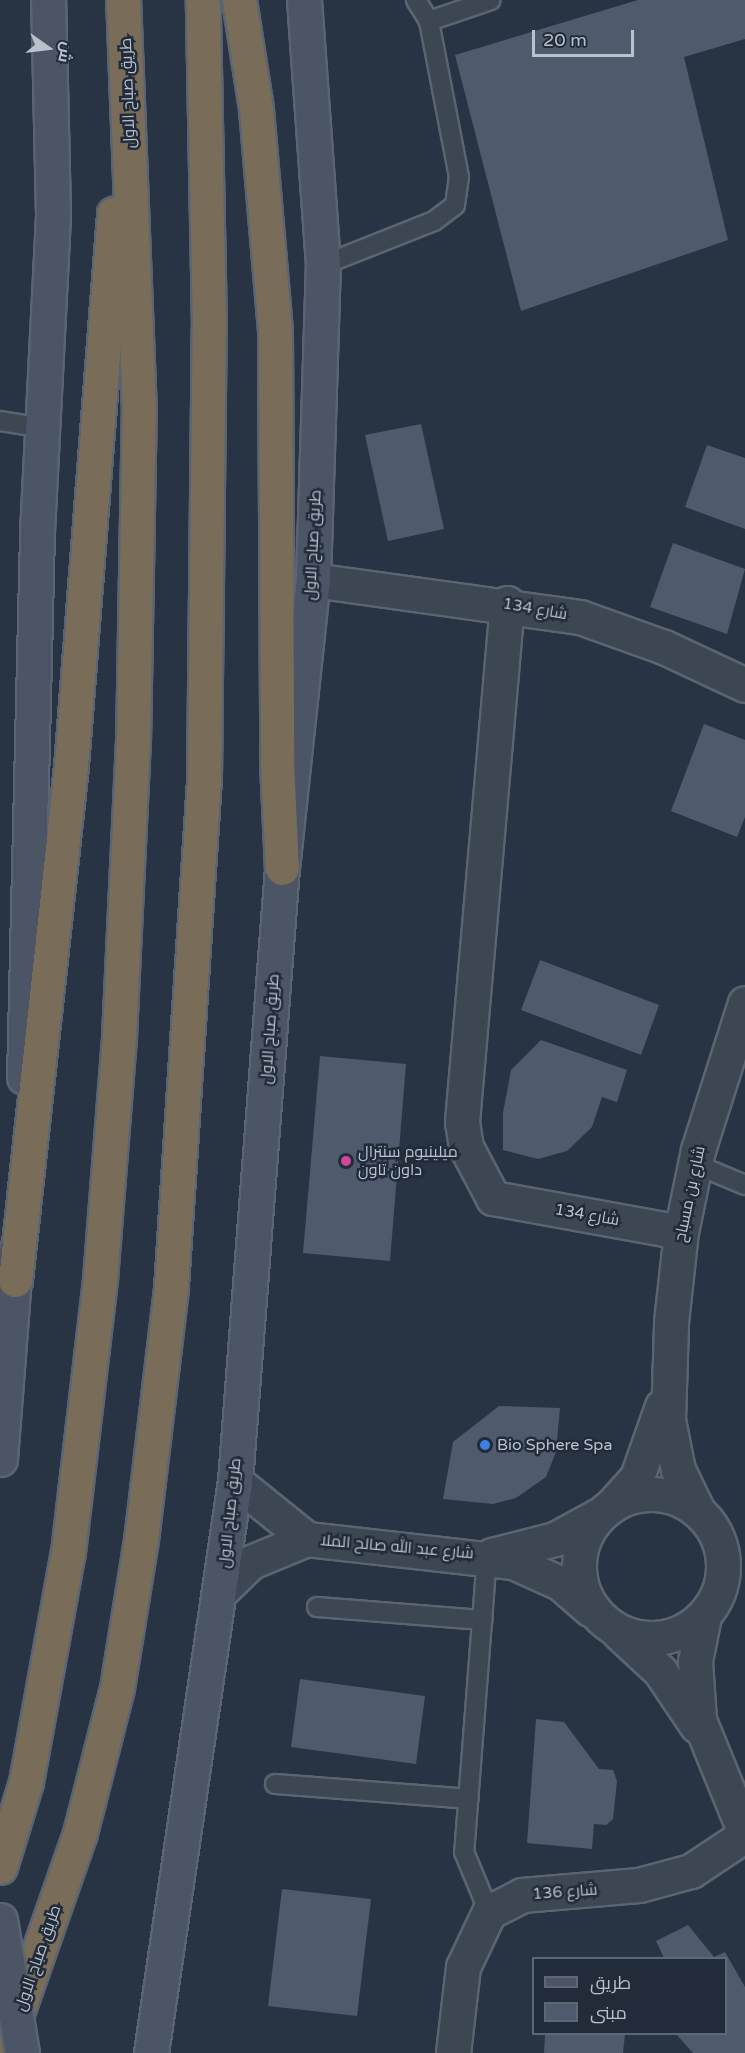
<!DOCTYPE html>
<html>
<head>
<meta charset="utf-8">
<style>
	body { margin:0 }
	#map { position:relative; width:745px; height:2053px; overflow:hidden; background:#283444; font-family:"Varela Round",Cairo,sans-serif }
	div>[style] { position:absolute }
	.building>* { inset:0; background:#4f5b6d }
	.roads { filter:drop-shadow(2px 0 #5b6471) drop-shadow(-2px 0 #5b6471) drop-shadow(0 2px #5b6471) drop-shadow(0 -2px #5b6471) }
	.lane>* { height:18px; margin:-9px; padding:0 9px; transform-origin:9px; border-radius:9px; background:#3d4653 }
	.street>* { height:33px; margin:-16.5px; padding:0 16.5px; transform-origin:16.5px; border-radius:16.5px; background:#3d4653 }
	.street>.ring { margin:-16.5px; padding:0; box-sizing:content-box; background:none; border:33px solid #3d4653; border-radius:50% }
	.secondary>* { height:33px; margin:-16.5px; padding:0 16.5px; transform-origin:16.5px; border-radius:16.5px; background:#4b5566 }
	.highway>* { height:33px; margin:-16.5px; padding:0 16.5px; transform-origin:16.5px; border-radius:16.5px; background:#796d5a }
	.bridges { filter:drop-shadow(2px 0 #5b6471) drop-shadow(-2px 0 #5b6471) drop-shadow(0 2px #5b6471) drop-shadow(0 -2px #5b6471) }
	.secondary-bridge>* { height:33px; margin:-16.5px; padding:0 16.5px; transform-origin:16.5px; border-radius:16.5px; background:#4b5566 }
	.dots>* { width:16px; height:16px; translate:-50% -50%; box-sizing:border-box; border:3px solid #212b39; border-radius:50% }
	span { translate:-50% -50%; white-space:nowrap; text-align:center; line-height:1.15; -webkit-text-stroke:5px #212b39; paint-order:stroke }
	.street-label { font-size:16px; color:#bac1cd }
	.poi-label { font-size:16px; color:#bac1cd }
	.left { translate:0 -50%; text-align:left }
	.legend { position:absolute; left:532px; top:1957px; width:195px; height:78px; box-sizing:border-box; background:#212b39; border:2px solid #5e6774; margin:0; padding:8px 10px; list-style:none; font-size:18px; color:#bac1cd }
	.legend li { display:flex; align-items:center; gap:12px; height:30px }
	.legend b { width:30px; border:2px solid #5e6774 }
	.north { position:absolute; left:18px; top:18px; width:60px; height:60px; -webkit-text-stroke:4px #212b39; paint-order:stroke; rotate:104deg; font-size:16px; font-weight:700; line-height:24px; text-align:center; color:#bac1cd }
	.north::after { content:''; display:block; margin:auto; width:21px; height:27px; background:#bac1cd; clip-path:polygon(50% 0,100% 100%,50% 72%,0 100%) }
	.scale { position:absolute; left:532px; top:30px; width:102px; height:27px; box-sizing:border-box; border:3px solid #bac1cd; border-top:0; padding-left:8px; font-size:18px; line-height:21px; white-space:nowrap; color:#bac1cd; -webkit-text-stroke:4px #212b39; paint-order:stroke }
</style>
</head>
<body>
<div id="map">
	<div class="building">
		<div style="clip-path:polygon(638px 0,745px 0,745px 39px,684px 57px,728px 240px,521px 311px,455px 55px)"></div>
		<div style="clip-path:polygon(421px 424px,444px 529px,388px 541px,365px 435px)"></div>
		<div style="clip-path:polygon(707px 445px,745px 458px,745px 529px,685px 507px)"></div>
		<div style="clip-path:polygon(673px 543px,745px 569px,727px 634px,650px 607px)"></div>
		<div style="clip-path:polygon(704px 724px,745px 740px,745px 817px,737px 837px,671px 811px)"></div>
		<div style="clip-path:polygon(540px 960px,659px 1005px,641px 1055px,521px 1010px)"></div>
		<div style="clip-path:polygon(541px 1040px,627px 1070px,617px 1102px,602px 1097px,592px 1127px,567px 1151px,538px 1159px,503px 1150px,503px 1113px,511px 1070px)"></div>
		<div style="clip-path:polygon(320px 1056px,406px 1064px,390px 1261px,303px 1253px)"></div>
		<div style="clip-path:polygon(499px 1406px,560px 1408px,556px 1452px,546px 1477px,516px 1498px,493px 1504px,443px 1499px,453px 1442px)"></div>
		<div style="clip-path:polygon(300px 1679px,425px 1696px,416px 1764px,291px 1747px)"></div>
		<div style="clip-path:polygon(536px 1719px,564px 1722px,599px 1769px,613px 1770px,617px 1781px,613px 1819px,606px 1825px,594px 1824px,592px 1849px,527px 1843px)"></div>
		<div style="clip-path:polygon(282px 1889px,371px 1899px,357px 2016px,268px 2006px)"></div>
		<div style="clip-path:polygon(688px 1925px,714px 1957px,725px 1952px,745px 1987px,745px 2053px,693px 2053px,676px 2034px,726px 2034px,726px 1958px,664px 1958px,656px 1941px)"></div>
		<div style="clip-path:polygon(545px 2034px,625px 2034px,623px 2053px,544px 2053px)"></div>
	</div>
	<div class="roads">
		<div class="lane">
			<div style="left:429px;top:21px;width:65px;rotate:-18.7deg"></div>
			<div style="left:323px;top:265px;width:119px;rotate:-21.6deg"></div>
			<div style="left:434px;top:221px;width:26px;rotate:-37deg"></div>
			<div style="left:455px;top:205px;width:28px;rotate:-82deg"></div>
			<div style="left:459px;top:177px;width:159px;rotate:-100.9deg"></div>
			<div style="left:429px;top:21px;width:25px;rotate:-122deg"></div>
			<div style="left:0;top:421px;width:44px;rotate:9.2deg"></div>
			<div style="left:695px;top:1164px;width:54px;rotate:22.8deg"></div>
			<div style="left:487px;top:1556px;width:297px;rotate:94.4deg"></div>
			<div style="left:464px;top:1852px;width:65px;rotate:67.4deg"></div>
			<div style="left:317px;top:1607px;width:166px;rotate:4.5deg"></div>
			<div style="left:275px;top:1784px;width:194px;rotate:4.4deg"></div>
		</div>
		<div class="street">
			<div style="left:313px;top:580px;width:270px;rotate:7.9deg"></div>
			<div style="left:580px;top:617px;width:89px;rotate:19.7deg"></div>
			<div style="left:664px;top:647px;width:89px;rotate:25.1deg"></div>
			<div style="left:507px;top:603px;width:521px;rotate:94.96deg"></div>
			<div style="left:462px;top:1122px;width:25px;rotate:81deg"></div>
			<div style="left:466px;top:1147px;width:58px;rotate:62.1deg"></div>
			<div style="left:493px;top:1198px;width:191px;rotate:10.3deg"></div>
			<div style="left:235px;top:1481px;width:92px;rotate:38.9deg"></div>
			<div class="ring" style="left:579px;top:1494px;width:111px;height:111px"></div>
			<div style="left:612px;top:1505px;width:38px;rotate:-48deg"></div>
			<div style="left:637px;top:1477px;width:75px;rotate:-70.6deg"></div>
			<div style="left:697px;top:1509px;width:43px;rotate:-116deg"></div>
			<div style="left:678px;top:1470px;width:51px;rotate:-101.3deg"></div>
			<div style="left:668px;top:1420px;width:98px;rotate:-88.2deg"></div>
			<div style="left:671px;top:1322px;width:91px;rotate:-83.7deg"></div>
			<div style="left:681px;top:1232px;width:84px;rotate:-78.3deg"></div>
			<div style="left:698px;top:1150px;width:154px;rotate:-72.3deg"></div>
			<div style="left:492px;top:1555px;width:65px;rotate:-14.3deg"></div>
			<div style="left:555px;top:1539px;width:50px;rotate:-28.6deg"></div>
			<div style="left:222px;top:1590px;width:40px;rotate:-44deg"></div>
			<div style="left:251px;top:1562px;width:61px;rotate:-22.3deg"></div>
			<div style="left:307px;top:1539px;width:207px;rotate:6.4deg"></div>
			<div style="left:513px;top:1562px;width:51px;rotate:24.1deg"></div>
			<div style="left:560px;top:1583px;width:40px;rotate:41deg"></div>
			<div style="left:704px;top:1616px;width:46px;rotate:101.3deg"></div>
			<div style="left:695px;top:1661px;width:59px;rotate:86.1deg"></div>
			<div style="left:699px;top:1720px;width:122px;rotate:67.8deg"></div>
			<div style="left:619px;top:1633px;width:56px;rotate:42.8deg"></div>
			<div style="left:660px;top:1671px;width:66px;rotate:56.1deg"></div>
			<div style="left:453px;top:2053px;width:87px;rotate:-83.4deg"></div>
			<div style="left:463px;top:1967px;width:61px;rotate:-64.7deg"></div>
			<div style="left:489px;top:1912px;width:37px;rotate:-27deg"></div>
			<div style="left:522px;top:1895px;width:117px;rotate:-4.9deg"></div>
			<div style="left:639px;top:1885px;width:54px;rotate:-15.1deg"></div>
			<div style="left:691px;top:1871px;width:65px;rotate:-33.7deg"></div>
		</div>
		<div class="secondary">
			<div style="left:24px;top:1077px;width:545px;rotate:-88.63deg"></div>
			<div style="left:37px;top:532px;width:318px;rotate:-87.1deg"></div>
			<div style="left:53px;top:214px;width:214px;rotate:-91.3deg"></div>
			<div style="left:0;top:1459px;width:209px;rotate:-85.6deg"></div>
			<div style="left:151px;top:2053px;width:578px;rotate:-81.65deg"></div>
			<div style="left:235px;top:1481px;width:615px;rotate:-85.62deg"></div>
			<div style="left:282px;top:868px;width:290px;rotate:-83.9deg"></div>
			<div style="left:313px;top:580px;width:315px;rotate:-88.2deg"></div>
			<div style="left:323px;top:265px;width:266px;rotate:-94.1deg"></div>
		</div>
		<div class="highway">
			<div style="left:239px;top:0;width:110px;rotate:81.1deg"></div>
			<div style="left:256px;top:109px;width:223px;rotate:85.1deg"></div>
			<div style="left:275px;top:331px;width:432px;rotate:89.7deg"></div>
			<div style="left:277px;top:763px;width:105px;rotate:87.3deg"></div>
			<div style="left:15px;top:1280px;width:517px;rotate:-83.78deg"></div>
			<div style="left:71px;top:766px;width:554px;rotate:-85.55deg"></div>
			<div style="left:0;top:1867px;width:89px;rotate:-73deg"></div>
			<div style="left:26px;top:1782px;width:234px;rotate:-79.7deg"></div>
			<div style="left:68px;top:1552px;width:275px;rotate:-83.3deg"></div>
			<div style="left:100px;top:1279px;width:244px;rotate:-85.5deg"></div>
			<div style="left:119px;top:1036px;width:293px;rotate:-87.3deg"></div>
			<div style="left:133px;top:743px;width:330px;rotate:-89deg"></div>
			<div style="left:139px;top:413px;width:413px;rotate:-92.2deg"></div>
			<div style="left:3px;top:2053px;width:233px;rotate:-70.7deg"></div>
			<div style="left:80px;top:1833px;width:150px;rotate:-75.7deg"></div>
			<div style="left:117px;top:1688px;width:150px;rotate:-80.8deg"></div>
			<div style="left:141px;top:1540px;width:255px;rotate:-83.2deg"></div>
			<div style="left:171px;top:1287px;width:509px;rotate:-86.28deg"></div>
			<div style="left:204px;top:779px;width:452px;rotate:-89.4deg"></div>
			<div style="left:209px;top:327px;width:327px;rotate:-91.1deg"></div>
		</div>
	</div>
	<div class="bridges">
		<div class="secondary-bridge">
			<div style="left:0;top:1920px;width:135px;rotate:80.6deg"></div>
		</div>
	</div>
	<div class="dots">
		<div style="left:346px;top:1161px;background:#d1479c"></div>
		<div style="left:485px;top:1445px;background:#3f7fe0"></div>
	</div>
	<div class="street-label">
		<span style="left:128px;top:93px;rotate:-92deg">طريق صباح الاول</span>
		<span style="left:313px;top:545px;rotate:-87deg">طريق صباح الاول</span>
		<span style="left:535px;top:609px;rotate:10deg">شارع 134</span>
		<span style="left:270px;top:1029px;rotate:-86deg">طريق صباح الاول</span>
		<span style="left:690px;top:1194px;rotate:-78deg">شارع بن مسباح</span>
		<span style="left:587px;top:1215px;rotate:10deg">شارع 134</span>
		<span style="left:230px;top:1513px;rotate:-84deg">طريق صباح الاول</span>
		<span style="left:397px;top:1547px;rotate:5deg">شارع عبد الله صالح الملا</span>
		<span style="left:565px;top:1892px;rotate:-4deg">شارع 136</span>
		<span style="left:38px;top:1958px;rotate:-71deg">طريق صباح الاول</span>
	</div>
	<div class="poi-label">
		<span class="left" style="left:358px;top:1161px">ميلينيوم سنترال<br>داون تاون</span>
		<span class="left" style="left:497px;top:1445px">Bio Sphere Spa</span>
	</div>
	<ul class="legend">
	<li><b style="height:8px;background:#4b5566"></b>طريق</li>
	<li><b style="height:16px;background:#4f5b6d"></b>مبنى</li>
	</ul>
	<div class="north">ش</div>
	<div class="scale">20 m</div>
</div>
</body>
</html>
